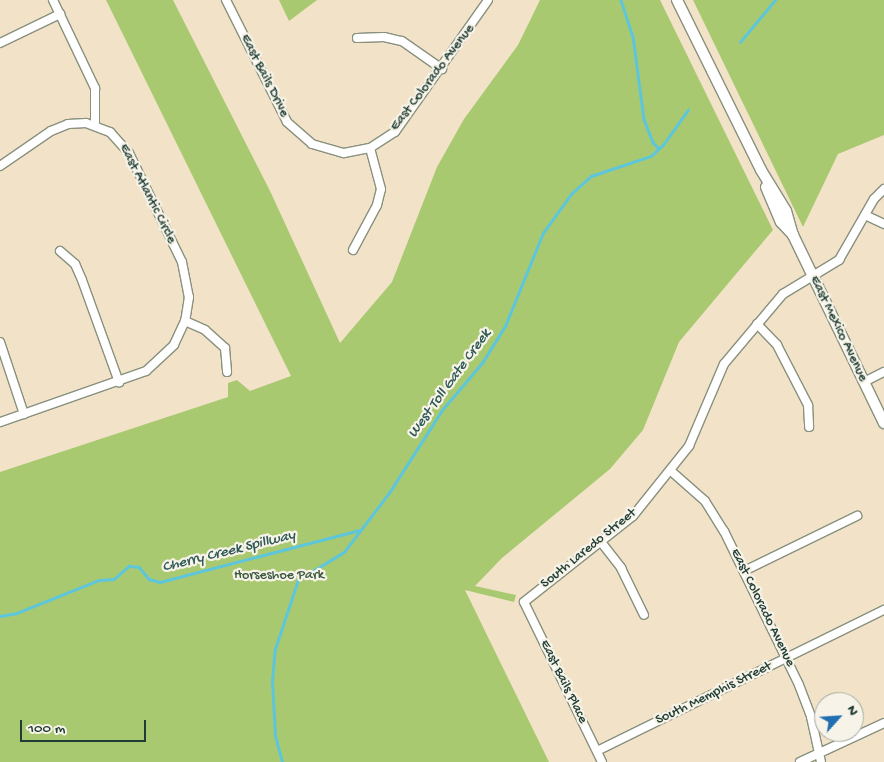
<!DOCTYPE html>
<html>
<head>
<meta charset="utf-8">
<style>
	body { margin:0 }
	#map { position:relative; width:884px; height:762px; overflow:hidden; background:#f2e3c8; font-family:"Gochi Hand",sans-serif }
	div>[style] { position:absolute }
	.green>* { inset:0; background:#a9c971 }
	.stream>* { height:2.5px; margin:-1.25px; padding:0 1.25px; transform-origin:1.25px; border-radius:1.25px; background:#5ec6da }
	.roads { filter:drop-shadow(1px 0 #88907e) drop-shadow(-1px 0 #88907e) drop-shadow(0 1px #88907e) drop-shadow(0 -1px #88907e) }
	.minor>* { height:8px; margin:-4px; padding:0 4px; transform-origin:4px; border-radius:4px; background:#fff }
	.tertiary>* { height:10px; margin:-5px; padding:0 5px; transform-origin:5px; border-radius:5px; background:#fff }
	span { translate:-50% -50%; white-space:nowrap; text-align:center; line-height:1.15; -webkit-text-stroke:4.5px #f7f3e8; paint-order:stroke }
	.street-label { font-size:14px; color:#1f3d34 }
	.park-label { font-size:14px; color:#3b5940 }
	.water-label { font-size:15px; color:#2c5855; font-style:italic }
	.north { position:absolute; left:814px; top:692px; width:50px; height:50px; box-sizing:border-box; background:#f7f3e8; border:1px solid #a1aaa0; border-radius:50%; rotate:64deg; font-size:14px; font-weight:700; line-height:20px; text-align:center; color:#1f3d34 }
	.north::after { content:''; display:block; margin:auto; width:18px; height:22px; background:#1f6fb2; clip-path:polygon(50% 0,100% 100%,50% 72%,0 100%) }
	.scale { position:absolute; left:20px; top:720px; width:126px; height:22px; box-sizing:border-box; border:2px solid #1f3d34; border-top:0; padding-left:6px; font-size:15px; line-height:18px; white-space:nowrap; color:#1f3d34; -webkit-text-stroke:4px #f7f3e8; paint-order:stroke }
</style>
</head>
<body>
<div id="map">
	<div class="green">
		<div style="clip-path:polygon(106px 0,173px 0,271px 193px,340px 343px,392px 282px,437px 167px,464px 119px,518px 45px,540px 0,660px 0,773px 230px,679px 342px,643px 430px,610px 469px,502px 558px,475px 586px,516px 595px,514px 602px,465px 590px,549px 762px,0 762px,0 472px,228px 397px,228px 383px,237px 380px,250px 391px,291px 376px)"></div>
		<div style="clip-path:polygon(279px 0,317px 0,289px 21px)"></div>
		<div style="clip-path:polygon(693px 0,884px 0,884px 135px,838px 154px,803px 227px)"></div>
	</div>
	<div class="stream">
		<div style="left:621px;top:0;width:38px;rotate:72deg"></div>
		<div style="left:633px;top:36px;width:84px;rotate:82.5deg"></div>
		<div style="left:644px;top:119px;width:25px;rotate:69deg"></div>
		<div style="left:653px;top:142px;width:9px;rotate:49deg"></div>
		<div style="left:740px;top:42px;width:55px;rotate:-50.2deg"></div>
		<div style="left:0;top:616px;width:17px;rotate:-10deg"></div>
		<div style="left:17px;top:613px;width:88px;rotate:-21.9deg"></div>
		<div style="left:99px;top:580px;width:15px;rotate:-4deg"></div>
		<div style="left:114px;top:579px;width:20px;rotate:-41deg"></div>
		<div style="left:129px;top:566px;width:10px;rotate:6deg"></div>
		<div style="left:139px;top:567px;width:16px;rotate:50deg"></div>
		<div style="left:149px;top:579px;width:11px;rotate:15deg"></div>
		<div style="left:160px;top:582px;width:206px;rotate:-14.6deg"></div>
		<div style="left:282px;top:762px;width:28px;rotate:-105deg"></div>
		<div style="left:275px;top:735px;width:54px;rotate:-93.2deg"></div>
		<div style="left:272px;top:681px;width:32px;rotate:-85deg"></div>
		<div style="left:275px;top:649px;width:73px;rotate:-71.6deg"></div>
		<div style="left:298px;top:580px;width:54px;rotate:-31.3deg"></div>
		<div style="left:344px;top:552px;width:74px;rotate:-52.7deg"></div>
		<div style="left:389px;top:493px;width:98px;rotate:-57.4deg"></div>
		<div style="left:442px;top:410px;width:62px;rotate:-49.6deg"></div>
		<div style="left:482px;top:363px;width:44px;rotate:-58.1deg"></div>
		<div style="left:505px;top:326px;width:100px;rotate:-67.8deg"></div>
		<div style="left:543px;top:233px;width:48px;rotate:-54.3deg"></div>
		<div style="left:571px;top:194px;width:27px;rotate:-42deg"></div>
		<div style="left:591px;top:176px;width:63px;rotate:-18.4deg"></div>
		<div style="left:651px;top:156px;width:16px;rotate:-43deg"></div>
		<div style="left:663px;top:145px;width:43px;rotate:-54.5deg"></div>
	</div>
	<div class="roads">
		<div class="minor">
			<div style="left:53px;top:0;width:98px;rotate:64.5deg"></div>
			<div style="left:95px;top:88px;width:37px;rotate:90deg"></div>
			<div style="left:226px;top:0;width:136px;rotate:63.4deg"></div>
			<div style="left:287px;top:122px;width:33px;rotate:41deg"></div>
			<div style="left:312px;top:144px;width:33px;rotate:16deg"></div>
			<div style="left:344px;top:153px;width:26px;rotate:-11deg"></div>
			<div style="left:370px;top:148px;width:30px;rotate:-33deg"></div>
			<div style="left:395px;top:132px;width:161px;rotate:-54.8deg"></div>
			<div style="left:357px;top:38px;width:27px;rotate:-2deg"></div>
			<div style="left:384px;top:37px;width:18px;rotate:13deg"></div>
			<div style="left:402px;top:41px;width:49px;rotate:35deg"></div>
			<div style="left:0;top:43px;width:67px;rotate:-25.8deg"></div>
			<div style="left:0;top:166px;width:62px;rotate:-34.5deg"></div>
			<div style="left:51px;top:131px;width:18px;rotate:-22deg"></div>
			<div style="left:68px;top:124px;width:18px;rotate:-3deg"></div>
			<div style="left:86px;top:123px;width:26px;rotate:21deg"></div>
			<div style="left:110px;top:132px;width:28px;rotate:48deg"></div>
			<div style="left:129px;top:153px;width:121px;rotate:64.1deg"></div>
			<div style="left:182px;top:262px;width:36px;rotate:79deg"></div>
			<div style="left:189px;top:297px;width:24px;rotate:99deg"></div>
			<div style="left:185px;top:321px;width:26px;rotate:115deg"></div>
			<div style="left:174px;top:345px;width:38px;rotate:137deg"></div>
			<div style="left:146px;top:371px;width:155px;rotate:160.7deg"></div>
			<div style="left:865px;top:215px;width:21px;rotate:25deg"></div>
			<div style="left:353px;top:250px;width:51px;rotate:-61.9deg"></div>
			<div style="left:377px;top:205px;width:16px;rotate:-76deg"></div>
			<div style="left:381px;top:189px;width:42px;rotate:-105deg"></div>
			<div style="left:60px;top:251px;width:20px;rotate:41deg"></div>
			<div style="left:75px;top:264px;width:17px;rotate:66deg"></div>
			<div style="left:82px;top:280px;width:109px;rotate:70.1deg"></div>
			<div style="left:185px;top:321px;width:22px;rotate:24deg"></div>
			<div style="left:205px;top:330px;width:27px;rotate:42deg"></div>
			<div style="left:225px;top:348px;width:24px;rotate:85deg"></div>
			<div style="left:757px;top:324px;width:29px;rotate:46deg"></div>
			<div style="left:777px;top:345px;width:68px;rotate:62.7deg"></div>
			<div style="left:808px;top:405px;width:22px;rotate:87deg"></div>
			<div style="left:0;top:342px;width:76px;rotate:71.6deg"></div>
			<div style="left:864px;top:382px;width:22px;rotate:-27deg"></div>
			<div style="left:671px;top:471px;width:45px;rotate:41.4deg"></div>
			<div style="left:705px;top:501px;width:36px;rotate:58deg"></div>
			<div style="left:724px;top:531px;width:171px;rotate:64deg"></div>
			<div style="left:799px;top:685px;width:34px;rotate:69deg"></div>
			<div style="left:811px;top:717px;width:46px;rotate:77.5deg"></div>
			<div style="left:601px;top:542px;width:33px;rotate:52deg"></div>
			<div style="left:621px;top:568px;width:52px;rotate:63.9deg"></div>
			<div style="left:744px;top:571px;width:126px;rotate:-26deg"></div>
			<div style="left:597px;top:751px;width:320px;rotate:-26.2deg"></div>
			<div style="left:602px;top:762px;width:178px;rotate:-116deg"></div>
			<div style="left:524px;top:602px;width:139px;rotate:-38.3deg"></div>
			<div style="left:633px;top:516px;width:90px;rotate:-51.3deg"></div>
			<div style="left:689px;top:446px;width:89px;rotate:-66.9deg"></div>
			<div style="left:724px;top:364px;width:92px;rotate:-49.9deg"></div>
			<div style="left:783px;top:294px;width:66px;rotate:-31.3deg"></div>
			<div style="left:839px;top:260px;width:70px;rotate:-60.2deg"></div>
			<div style="left:874px;top:199px;width:14px;rotate:-45deg"></div>
			<div style="left:800px;top:762px;width:93px;rotate:-24.9deg"></div>
		</div>
		<div class="tertiary">
			<div style="left:677px;top:0;width:190px;rotate:63.7deg"></div>
			<div style="left:761px;top:170px;width:48px;rotate:58.6deg"></div>
			<div style="left:786px;top:211px;width:25px;rotate:74deg"></div>
			<div style="left:793px;top:235px;width:209px;rotate:64.2deg"></div>
			<div style="left:766px;top:187px;width:38px;rotate:67deg"></div>
			<div style="left:781px;top:222px;width:18px;rotate:47deg"></div>
		</div>
	</div>
	<div class="street-label">
		<span style="left:264px;top:76px;rotate:63deg">East Bails Drive</span>
		<span style="left:433px;top:78px;rotate:-53deg">East Colorado Avenue</span>
		<span style="left:147px;top:194px;rotate:63deg">East Atlantic Circle</span>
		<span style="left:838px;top:329px;rotate:64deg">East Mexico Avenue</span>
		<span style="left:589px;top:549px;rotate:-39deg">South Laredo Street</span>
		<span style="left:762px;top:608px;rotate:64deg">East Colorado Avenue</span>
		<span style="left:563px;top:682px;rotate:64deg">East Bails Place</span>
		<span style="left:714px;top:694px;rotate:-26deg">South Memphis Street</span>
	</div>
	<div class="park-label">
		<span style="left:279px;top:576px">Horseshoe Park</span>
	</div>
	<div class="water-label">
		<span style="left:450px;top:384px;rotate:-54deg">West Toll Gate Creek</span>
		<span style="left:229px;top:552px;rotate:-14deg">Cherry Creek Spillway</span>
	</div>
	<div class="north">N</div>
	<div class="scale">100 m</div>
</div>
</body>
</html>
